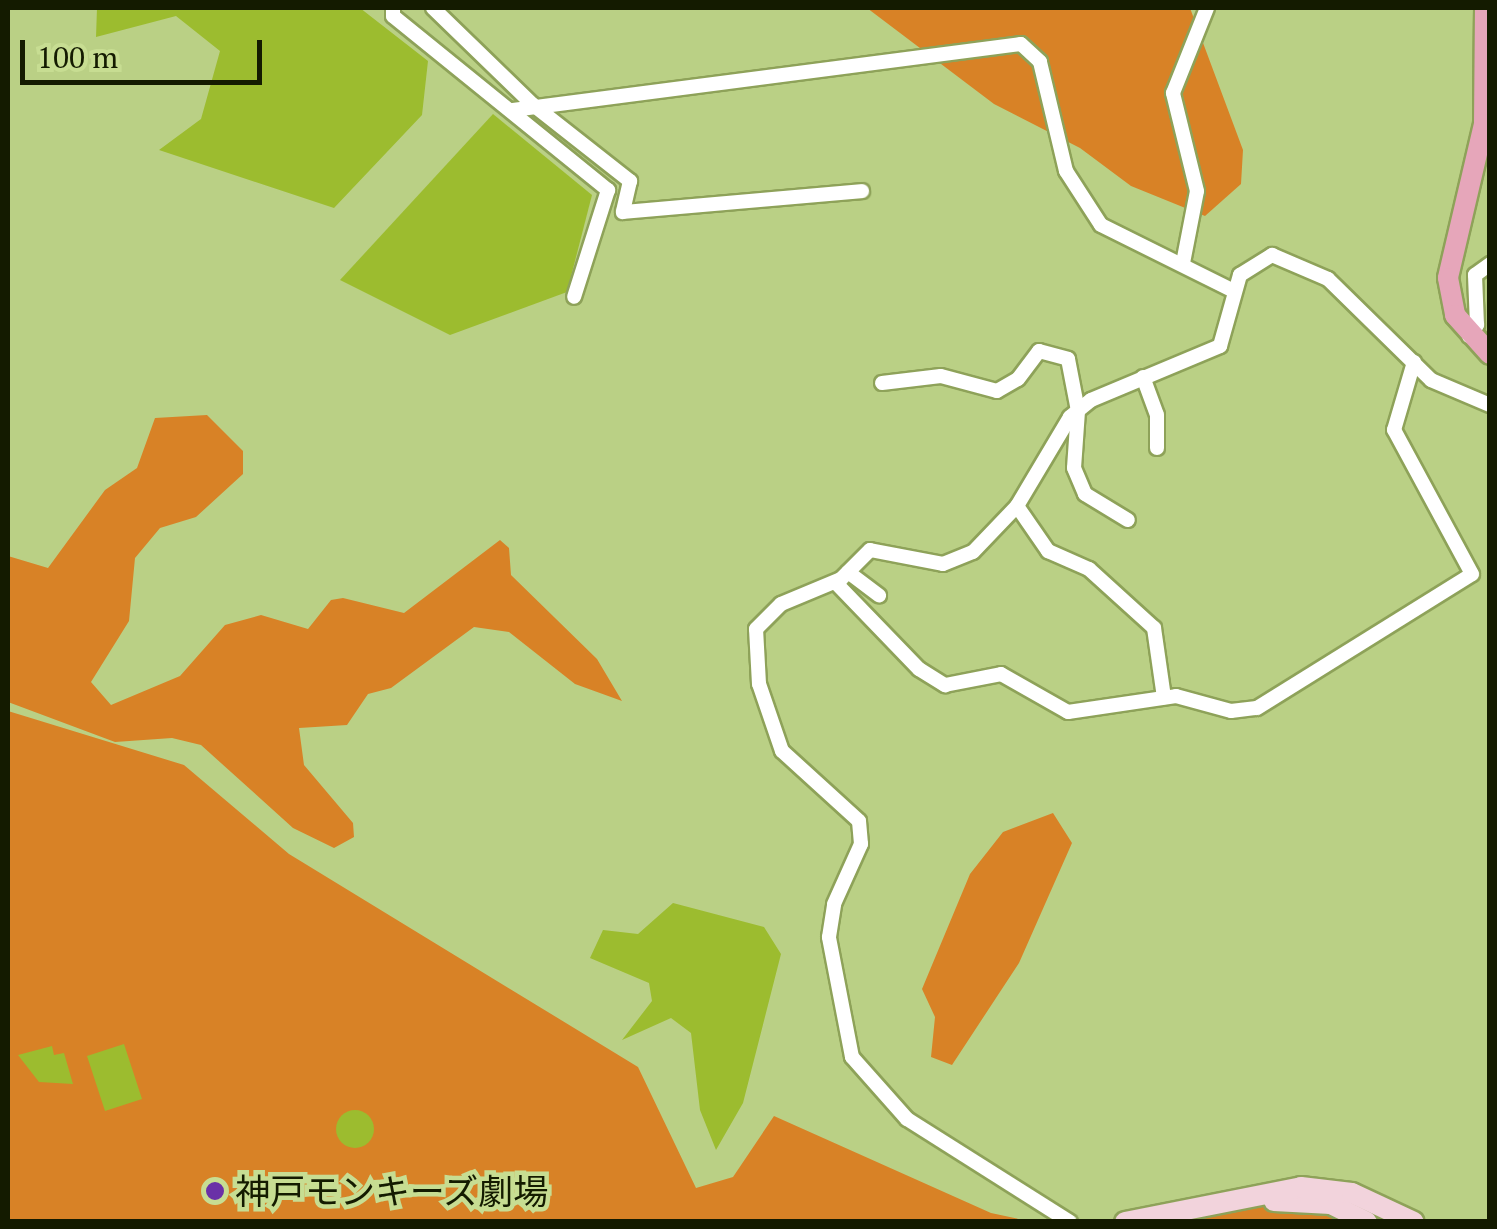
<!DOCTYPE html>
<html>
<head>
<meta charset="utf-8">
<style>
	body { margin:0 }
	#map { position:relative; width:1497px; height:1229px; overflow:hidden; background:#bad085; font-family:"PT Serif","Noto Sans JP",serif }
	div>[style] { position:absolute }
	.green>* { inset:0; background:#d88226 }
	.water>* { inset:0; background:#9cbc2f }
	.round { border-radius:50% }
	.roads { filter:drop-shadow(2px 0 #8ea259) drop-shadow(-2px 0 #8ea259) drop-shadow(0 2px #8ea259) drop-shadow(0 -2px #8ea259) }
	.street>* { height:14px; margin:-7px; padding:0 7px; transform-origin:7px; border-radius:7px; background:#fff }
	.secondary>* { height:20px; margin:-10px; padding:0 10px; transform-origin:10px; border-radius:10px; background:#f2d3dc }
	.primary>* { height:20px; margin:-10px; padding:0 10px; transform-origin:10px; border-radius:10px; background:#e6a6ba }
	.dots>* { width:28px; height:28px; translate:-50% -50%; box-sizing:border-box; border:5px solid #c7dd92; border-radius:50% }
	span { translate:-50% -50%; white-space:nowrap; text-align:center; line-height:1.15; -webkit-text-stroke:9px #c7dd92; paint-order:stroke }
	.poi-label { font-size:35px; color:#141b00 }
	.left { translate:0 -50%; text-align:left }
	.frame { position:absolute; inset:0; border:10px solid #141b00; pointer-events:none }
	.scale { position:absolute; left:20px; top:40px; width:242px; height:45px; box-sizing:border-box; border:5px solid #141b00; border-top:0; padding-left:12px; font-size:30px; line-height:35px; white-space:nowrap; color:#141b00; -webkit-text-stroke:8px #c7dd92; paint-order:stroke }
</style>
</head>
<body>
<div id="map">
	<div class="green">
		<div style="clip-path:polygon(867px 8px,1190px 8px,1243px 150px,1241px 184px,1205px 216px,1131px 186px,1080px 148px,994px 104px)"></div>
		<div style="clip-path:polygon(207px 415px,243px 451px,243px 474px,196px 517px,160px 528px,135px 558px,129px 621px,91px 682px,111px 705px,180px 676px,225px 625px,261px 615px,308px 629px,331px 600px,343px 598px,404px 613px,500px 540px,509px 548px,511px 575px,597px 659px,622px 701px,575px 684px,509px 632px,474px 627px,391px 688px,368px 694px,347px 725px,299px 728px,304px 765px,353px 823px,354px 837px,334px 848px,293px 828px,201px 745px,172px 738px,115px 742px,8px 702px,8px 556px,48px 568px,105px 490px,137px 468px,155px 418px)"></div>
		<div style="clip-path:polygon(8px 711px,184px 765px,289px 854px,638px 1067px,696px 1188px,733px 1177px,774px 1116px,991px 1213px,1028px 1221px,8px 1221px)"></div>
		<div style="clip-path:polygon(1053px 813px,1072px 843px,1019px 963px,952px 1065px,931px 1057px,935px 1017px,922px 989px,970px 874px,1003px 832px)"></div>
		<div style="clip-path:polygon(1269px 1199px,1316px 1199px,1348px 1222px,1173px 1222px)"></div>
	</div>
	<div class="water">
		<div style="clip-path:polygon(97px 8px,360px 8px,428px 61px,422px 115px,334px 208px,159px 150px,201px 119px,220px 51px,176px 16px,96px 37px)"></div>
		<div style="clip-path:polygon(493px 114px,592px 195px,567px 292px,450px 335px,340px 280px)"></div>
		<div style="clip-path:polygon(673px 903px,764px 927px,781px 954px,743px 1103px,716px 1150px,700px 1110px,691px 1033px,671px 1018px,622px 1040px,652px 1001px,649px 983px,590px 958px,603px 930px,638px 934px)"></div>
		<div style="clip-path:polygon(124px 1044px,142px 1099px,105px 1111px,87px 1056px)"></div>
		<div style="clip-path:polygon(52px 1046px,54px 1055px,64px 1053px,73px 1084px,39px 1082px,18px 1055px)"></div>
		<div class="round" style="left:336px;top:1110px;width:38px;height:38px"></div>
	</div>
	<div class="roads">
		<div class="street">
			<div style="left:393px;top:8px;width:8px;rotate:90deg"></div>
			<div style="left:393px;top:16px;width:277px;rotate:39deg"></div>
			<div style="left:608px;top:190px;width:112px;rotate:107.6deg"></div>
			<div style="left:433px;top:8px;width:138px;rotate:44.1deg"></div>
			<div style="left:532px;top:104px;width:125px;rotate:38.2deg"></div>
			<div style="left:630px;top:181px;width:32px;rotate:103deg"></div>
			<div style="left:623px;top:212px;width:240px;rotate:-5deg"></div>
			<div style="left:513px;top:110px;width:512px;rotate:-7.4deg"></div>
			<div style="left:1021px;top:44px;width:26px;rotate:43deg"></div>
			<div style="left:1040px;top:62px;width:112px;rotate:76.6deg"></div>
			<div style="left:1066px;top:171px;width:64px;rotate:57.1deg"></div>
			<div style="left:1101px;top:225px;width:146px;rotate:26.4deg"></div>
			<div style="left:1183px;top:263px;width:73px;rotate:-79deg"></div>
			<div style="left:1197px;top:191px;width:101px;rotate:-103.8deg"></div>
			<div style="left:1173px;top:93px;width:92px;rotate:-68.2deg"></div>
			<div style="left:1469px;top:336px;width:14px;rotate:-54deg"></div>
			<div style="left:1477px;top:325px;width:50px;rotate:-92.3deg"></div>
			<div style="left:1475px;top:275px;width:19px;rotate:-36deg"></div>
			<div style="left:1143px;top:377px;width:40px;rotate:69.8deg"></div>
			<div style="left:1157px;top:415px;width:33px;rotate:90deg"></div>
			<div style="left:882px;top:383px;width:59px;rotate:-6.8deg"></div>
			<div style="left:941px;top:376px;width:58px;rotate:15deg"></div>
			<div style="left:997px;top:391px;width:24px;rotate:-30deg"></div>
			<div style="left:1018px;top:379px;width:35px;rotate:-53deg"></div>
			<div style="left:1039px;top:351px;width:30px;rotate:15deg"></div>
			<div style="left:1068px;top:359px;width:53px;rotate:79.1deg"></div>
			<div style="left:1078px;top:411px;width:57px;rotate:94deg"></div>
			<div style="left:1074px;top:468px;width:28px;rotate:67deg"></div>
			<div style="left:1085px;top:494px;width:50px;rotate:31.2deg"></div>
			<div style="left:1017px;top:506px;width:55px;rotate:55.4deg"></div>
			<div style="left:1048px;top:551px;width:45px;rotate:23.7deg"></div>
			<div style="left:1089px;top:569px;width:88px;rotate:42.2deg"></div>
			<div style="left:1154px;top:628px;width:70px;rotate:81.8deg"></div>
			<div style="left:848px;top:572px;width:39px;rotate:37deg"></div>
			<div style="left:835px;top:582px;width:121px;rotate:46deg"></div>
			<div style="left:919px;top:669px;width:31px;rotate:32deg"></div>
			<div style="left:945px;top:685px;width:57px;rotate:-11.1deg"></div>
			<div style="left:1001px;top:674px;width:77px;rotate:29.6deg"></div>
			<div style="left:1068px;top:712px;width:109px;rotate:-8.4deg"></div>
			<div style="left:1176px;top:696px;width:57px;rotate:15.3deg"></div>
			<div style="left:1231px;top:711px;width:26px;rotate:-7deg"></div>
			<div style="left:1257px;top:708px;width:253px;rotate:-31.9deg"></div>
			<div style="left:1472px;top:574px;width:164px;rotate:-118.4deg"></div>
			<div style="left:1394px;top:430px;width:71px;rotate:-73.6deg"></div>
			<div style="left:1070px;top:1222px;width:193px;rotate:-147.7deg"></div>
			<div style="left:907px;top:1119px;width:83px;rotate:-131.6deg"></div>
			<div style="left:852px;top:1057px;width:122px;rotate:-100.9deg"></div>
			<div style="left:829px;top:937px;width:33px;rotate:-81deg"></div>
			<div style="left:834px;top:904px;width:66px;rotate:-65.8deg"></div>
			<div style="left:861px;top:844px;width:23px;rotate:-95deg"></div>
			<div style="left:859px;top:821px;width:104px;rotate:-137.7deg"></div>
			<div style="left:782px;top:751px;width:71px;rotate:-108.9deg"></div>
			<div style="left:759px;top:684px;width:55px;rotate:-93.1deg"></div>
			<div style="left:756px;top:629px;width:35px;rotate:-45deg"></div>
			<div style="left:781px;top:604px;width:65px;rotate:-22.6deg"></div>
			<div style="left:841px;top:579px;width:41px;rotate:-45deg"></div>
			<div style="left:870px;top:550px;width:74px;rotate:10.9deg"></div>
			<div style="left:943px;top:564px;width:32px;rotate:-22deg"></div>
			<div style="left:973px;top:552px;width:64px;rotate:-46.3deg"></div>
			<div style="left:1017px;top:506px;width:104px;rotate:-59.2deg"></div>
			<div style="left:1070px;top:417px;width:27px;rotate:-39deg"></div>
			<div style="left:1091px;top:400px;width:140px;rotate:-22.7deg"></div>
			<div style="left:1220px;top:346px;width:74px;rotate:-74.3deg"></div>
			<div style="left:1240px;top:275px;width:38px;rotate:-32deg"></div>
			<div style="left:1272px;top:255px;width:61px;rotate:23.2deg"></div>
			<div style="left:1328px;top:279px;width:144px;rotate:44.4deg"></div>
			<div style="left:1431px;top:380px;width:64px;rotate:23deg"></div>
		</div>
		<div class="secondary">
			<div style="left:1274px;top:1201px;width:57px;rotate:3deg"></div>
			<div style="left:1331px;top:1204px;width:40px;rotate:26.6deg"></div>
			<div style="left:1125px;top:1222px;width:179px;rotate:-11.2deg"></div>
			<div style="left:1301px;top:1187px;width:51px;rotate:6.7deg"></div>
			<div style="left:1352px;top:1193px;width:68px;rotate:25.1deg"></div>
		</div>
		<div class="primary">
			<div style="left:1485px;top:8px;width:116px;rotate:90.5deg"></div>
			<div style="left:1484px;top:124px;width:158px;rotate:103.2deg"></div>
			<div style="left:1448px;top:278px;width:38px;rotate:79deg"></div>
			<div style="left:1455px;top:315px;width:52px;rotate:48.1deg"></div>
		</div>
	</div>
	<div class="dots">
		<div style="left:215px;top:1191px;background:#6a30a7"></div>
	</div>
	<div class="poi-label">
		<span class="left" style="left:235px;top:1191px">神戸モンキーズ劇場</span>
	</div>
	<div class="frame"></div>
	<div class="scale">100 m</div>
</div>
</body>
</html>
